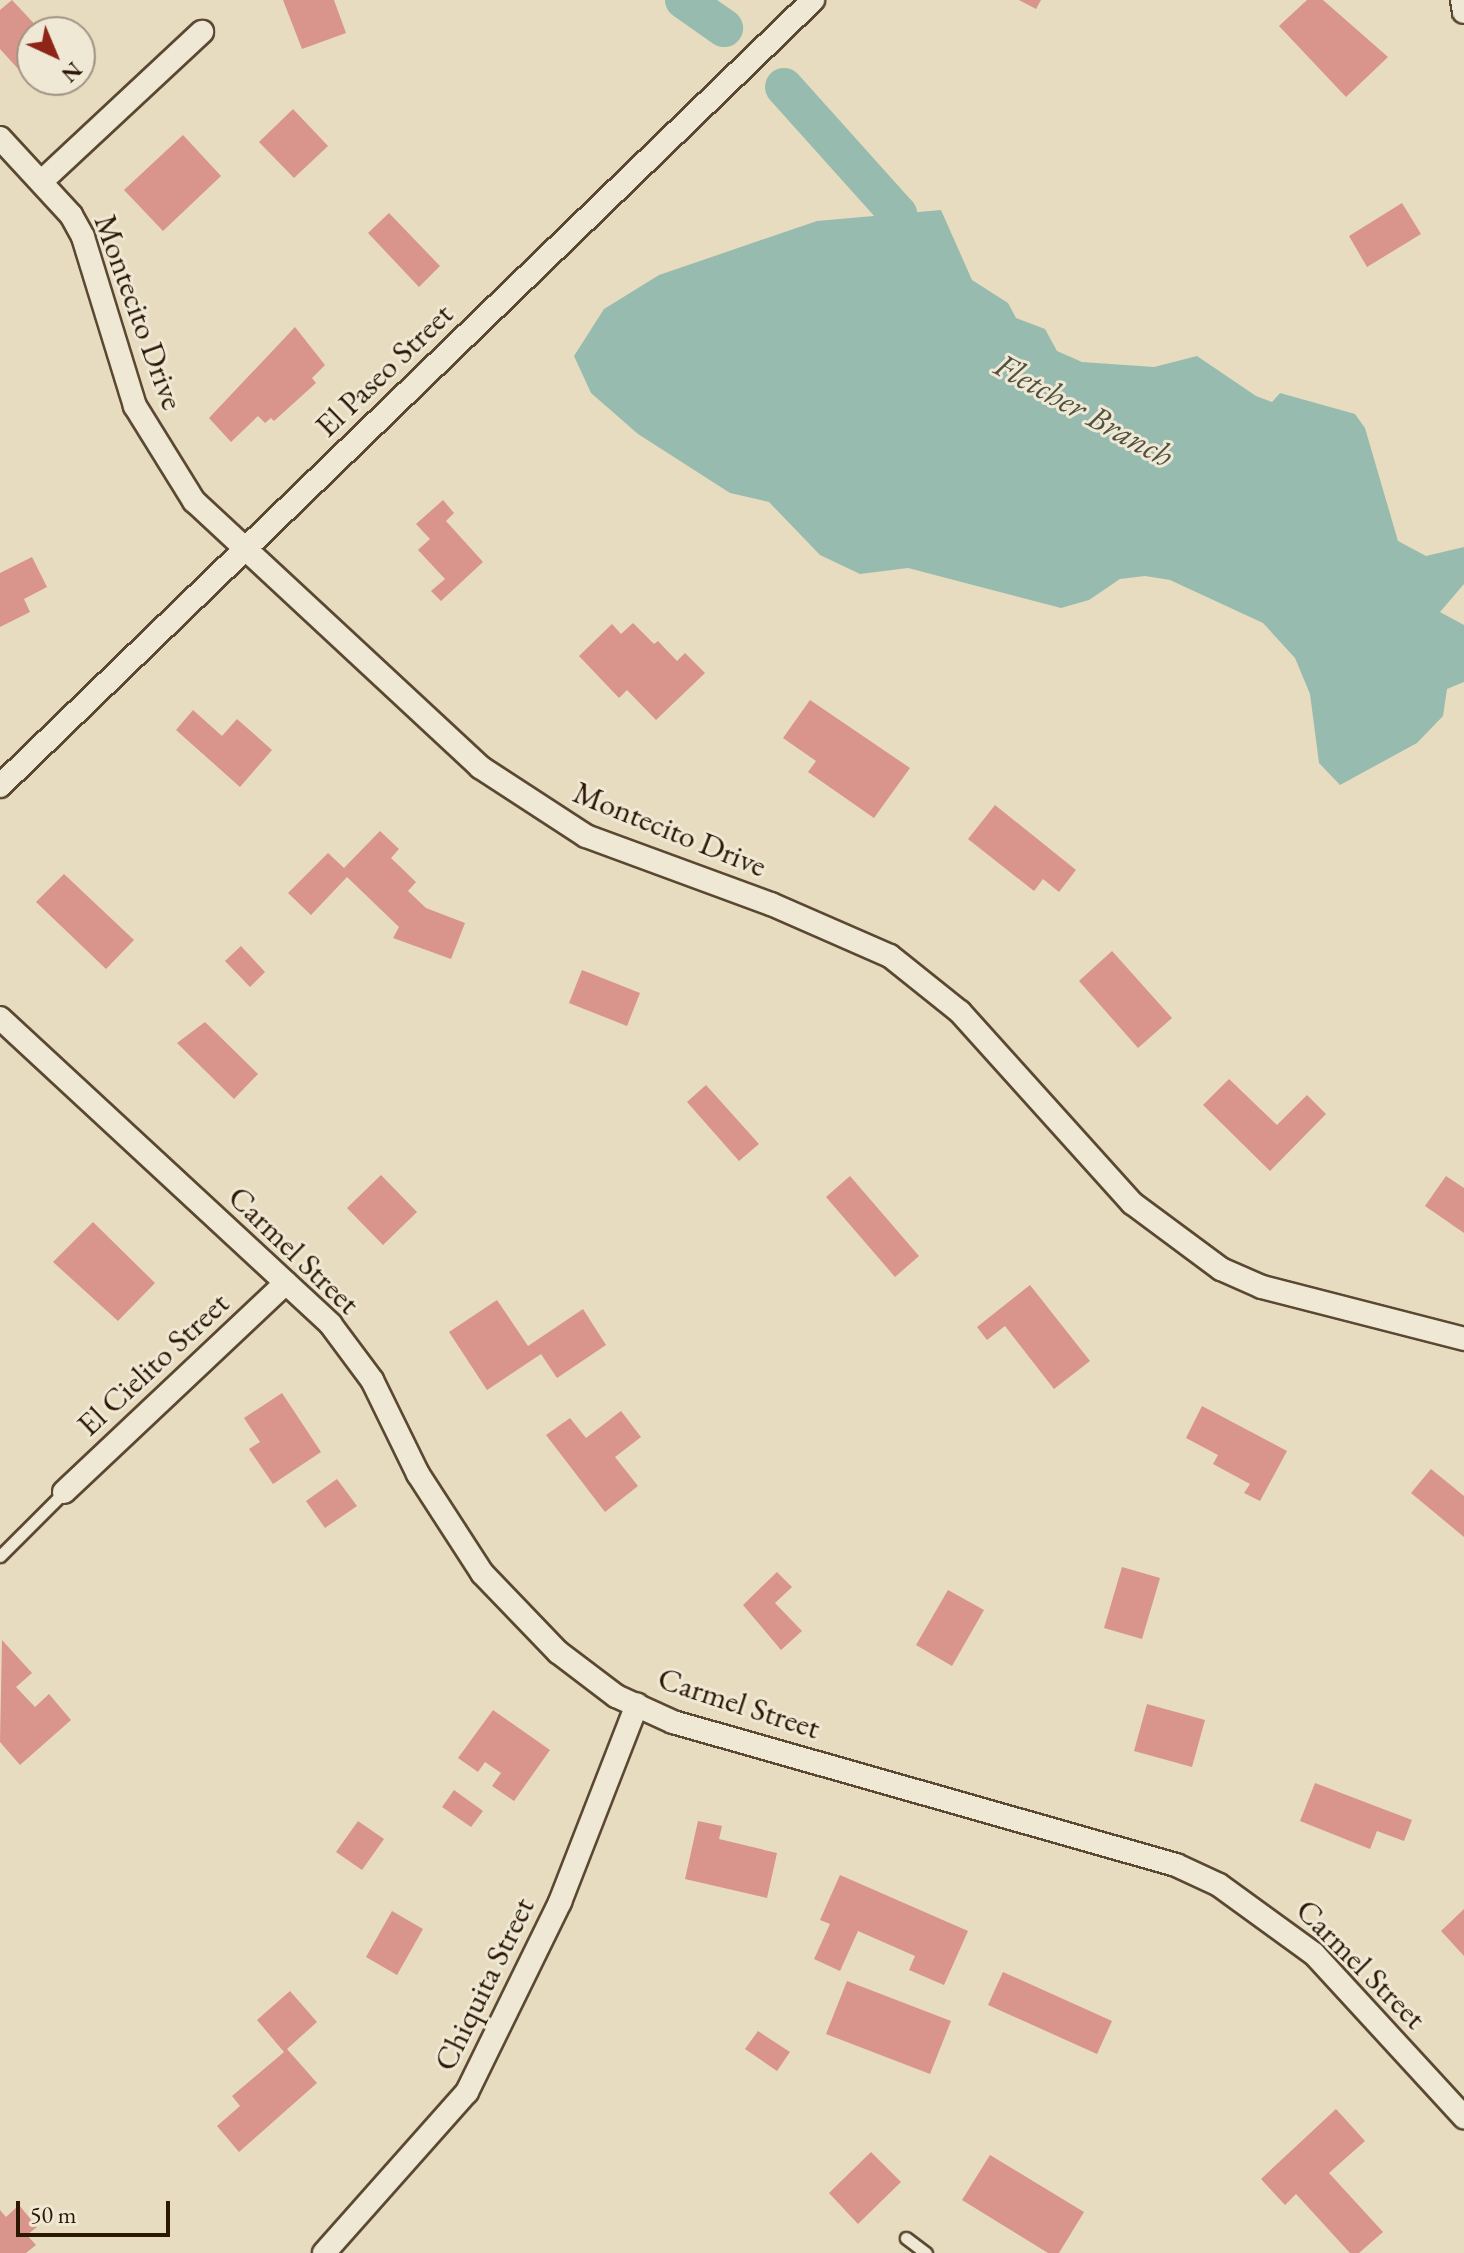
<!DOCTYPE html>
<html>
<head>
<meta charset="utf-8">
<style>
	body { margin:0 }
	#map { position:relative; width:1464px; height:2253px; overflow:hidden; background:#e7dcbf; font-family:"EB Garamond",serif }
	div>[style] { position:absolute }
	.water>* { inset:0; background:#97bcaf }
	.river>* { height:38px; margin:-19px; padding:0 19px; transform-origin:19px; border-radius:19px; background:#97bcaf }
	.building>* { inset:0; background:#d9958b }
	.roads { filter:drop-shadow(2px 0 #5b4832) drop-shadow(-2px 0 #5b4832) drop-shadow(0 2px #5b4832) drop-shadow(0 -2px #5b4832) }
	.lane>* { height:11px; margin:-5.5px; padding:0 5.5px; transform-origin:5.5px; border-radius:5.5px; background:#efe8d5 }
	.street>* { height:22px; margin:-11px; padding:0 11px; transform-origin:11px; border-radius:11px; background:#efe8d5 }
	span { translate:-50% -50%; white-space:nowrap; text-align:center; line-height:1.15; -webkit-text-stroke:6px #efe8d5; paint-order:stroke }
	.street-label { font-size:32px; color:#2c1703 }
	.water-label { font-size:34px; color:#51513f; font-style:italic }
	.north { position:absolute; left:16px; top:16px; width:80px; height:80px; box-sizing:border-box; background:#efe8d5; border:2px solid #a19481; border-radius:50%; rotate:136deg; font-size:22px; font-weight:700; line-height:32px; text-align:center; color:#2c1703 }
	.north::after { content:''; display:block; margin:auto; width:28px; height:36px; background:#8f2418; clip-path:polygon(50% 0,100% 100%,50% 72%,0 100%) }
	.scale { position:absolute; left:16px; top:2201px; width:154px; height:36px; box-sizing:border-box; border:4px solid #2c1703; border-top:0; padding-left:10px; font-size:24px; line-height:28px; white-space:nowrap; color:#2c1703; -webkit-text-stroke:6px #efe8d5; paint-order:stroke }
</style>
</head>
<body>
<div id="map">
	<div class="water">
		<div style="clip-path:polygon(941px 210px,972px 280px,1008px 303px,1016px 318px,1045px 329px,1057px 351px,1082px 362px,1154px 367px,1197px 356px,1256px 396px,1272px 402px,1280px 393px,1355px 414px,1365px 428px,1398px 541px,1426px 556px,1464px 547px,1464px 584px,1440px 612px,1464px 625px,1464px 682px,1447px 689px,1443px 716px,1417px 743px,1340px 785px,1319px 763px,1310px 694px,1295px 658px,1263px 623px,1170px 580px,1145px 576px,1120px 579px,1089px 600px,1061px 608px,908px 568px,860px 574px,820px 555px,769px 502px,730px 493px,638px 434px,591px 393px,574px 356px,604px 309px,659px 275px,817px 221px)"></div>
	</div>
	<div class="river">
		<div style="left:684px;top:0;width:49px;rotate:35deg"></div>
		<div style="left:784px;top:87px;width:171px;rotate:48.1deg"></div>
		<div style="left:898px;top:214px;width:50px;rotate:80.7deg"></div>
	</div>
	<div class="building">
		<div style="clip-path:polygon(12px 0,42px 32px,32px 32px,32px 68px,28px 63px,20px 71px,0 49px,0 10px)"></div>
		<div style="clip-path:polygon(283px 0,334px 0,346px 33px,302px 49px)"></div>
		<div style="clip-path:polygon(1019px 0,1041px 0,1036px 9px)"></div>
		<div style="clip-path:polygon(1307px 0,1323px 0,1388px 57px,1346px 97px,1279px 26px)"></div>
		<div style="clip-path:polygon(44px 80px,71px 80px,56px 94px)"></div>
		<div style="clip-path:polygon(293px 109px,328px 146px,294px 178px,259px 142px)"></div>
		<div style="clip-path:polygon(183px 135px,221px 176px,163px 231px,124px 190px)"></div>
		<div style="clip-path:polygon(1402px 203px,1421px 234px,1367px 267px,1349px 236px)"></div>
		<div style="clip-path:polygon(389px 213px,440px 266px,419px 287px,368px 233px)"></div>
		<div style="clip-path:polygon(295px 327px,325px 365px,312px 378px,316px 383px,274px 421px,271px 418px,265px 423px,258px 416px,231px 442px,209px 418px)"></div>
		<div style="clip-path:polygon(443px 500px,454px 513px,446px 521px,483px 562px,441px 601px,431px 591px,445px 579px,418px 550px,430px 539px,416px 524px)"></div>
		<div style="clip-path:polygon(32px 557px,47px 587px,24px 599px,30px 612px,0 627px,0 573px)"></div>
		<div style="clip-path:polygon(633px 623px,654px 644px,658px 641px,677px 661px,685px 653px,705px 673px,656px 720px,627px 690px,619px 698px,579px 656px,612px 624px,621px 634px)"></div>
		<div style="clip-path:polygon(810px 700px,910px 768px,874px 818px,808px 772px,816px 761px,783px 738px)"></div>
		<div style="clip-path:polygon(193px 710px,222px 736px,237px 719px,272px 750px,240px 787px,176px 730px)"></div>
		<div style="clip-path:polygon(995px 805px,1076px 870px,1059px 892px,1043px 879px,1034px 891px,968px 839px)"></div>
		<div style="clip-path:polygon(380px 831px,399px 849px,391px 858px,416px 882px,408px 891px,426px 908px,465px 923px,451px 959px,393px 938px,399px 927px,347px 877px,311px 915px,288px 893px,328px 853px,344px 868px)"></div>
		<div style="clip-path:polygon(64px 874px,134px 940px,106px 969px,36px 902px)"></div>
		<div style="clip-path:polygon(241px 946px,265px 972px,250px 987px,225px 961px)"></div>
		<div style="clip-path:polygon(1112px 951px,1172px 1018px,1138px 1048px,1079px 981px)"></div>
		<div style="clip-path:polygon(582px 970px,640px 993px,627px 1026px,569px 1003px)"></div>
		<div style="clip-path:polygon(205px 1022px,258px 1074px,234px 1099px,177px 1043px)"></div>
		<div style="clip-path:polygon(1229px 1079px,1277px 1125px,1307px 1095px,1326px 1114px,1270px 1171px,1203px 1105px)"></div>
		<div style="clip-path:polygon(706px 1085px,759px 1144px,739px 1161px,687px 1102px)"></div>
		<div style="clip-path:polygon(381px 1175px,417px 1212px,383px 1245px,347px 1208px)"></div>
		<div style="clip-path:polygon(850px 1176px,919px 1256px,895px 1277px,826px 1197px)"></div>
		<div style="clip-path:polygon(1446px 1176px,1464px 1188px,1464px 1233px,1425px 1206px)"></div>
		<div style="clip-path:polygon(93px 1222px,155px 1283px,118px 1321px,53px 1262px)"></div>
		<div style="clip-path:polygon(1030px 1285px,1090px 1361px,1054px 1389px,1005px 1326px,987px 1340px,977px 1327px)"></div>
		<div style="clip-path:polygon(497px 1300px,528px 1346px,583px 1309px,606px 1345px,557px 1378px,541px 1354px,487px 1390px,449px 1332px)"></div>
		<div style="clip-path:polygon(282px 1393px,321px 1452px,273px 1484px,249px 1449px,260px 1442px,244px 1418px)"></div>
		<div style="clip-path:polygon(1202px 1406px,1287px 1451px,1260px 1501px,1244px 1493px,1250px 1484px,1213px 1464px,1218px 1455px,1186px 1438px)"></div>
		<div style="clip-path:polygon(621px 1411px,641px 1437px,615px 1457px,638px 1486px,605px 1512px,546px 1435px,570px 1418px,586px 1438px)"></div>
		<div style="clip-path:polygon(1431px 1469px,1464px 1496px,1464px 1537px,1411px 1493px)"></div>
		<div style="clip-path:polygon(337px 1479px,357px 1506px,325px 1528px,306px 1501px)"></div>
		<div style="clip-path:polygon(1122px 1567px,1160px 1578px,1142px 1639px,1104px 1628px)"></div>
		<div style="clip-path:polygon(777px 1572px,792px 1587px,775px 1603px,802px 1631px,781px 1650px,743px 1605px)"></div>
		<div style="clip-path:polygon(948px 1590px,984px 1610px,952px 1666px,916px 1645px)"></div>
		<div style="clip-path:polygon(2px 1640px,32px 1673px,16px 1687px,35px 1707px,49px 1694px,71px 1720px,20px 1765px,0 1742px)"></div>
		<div style="clip-path:polygon(1147px 1704px,1205px 1720px,1192px 1767px,1134px 1751px)"></div>
		<div style="clip-path:polygon(493px 1710px,550px 1750px,514px 1801px,492px 1786px,501px 1773px,485px 1762px,478px 1772px,458px 1758px)"></div>
		<div style="clip-path:polygon(1315px 1783px,1412px 1820px,1404px 1841px,1377px 1831px,1370px 1849px,1300px 1821px)"></div>
		<div style="clip-path:polygon(454px 1790px,483px 1811px,471px 1827px,442px 1807px)"></div>
		<div style="clip-path:polygon(358px 1821px,384px 1839px,362px 1870px,336px 1852px)"></div>
		<div style="clip-path:polygon(698px 1821px,722px 1826px,719px 1839px,777px 1853px,767px 1898px,685px 1879px)"></div>
		<div style="clip-path:polygon(840px 1875px,968px 1931px,944px 1985px,909px 1970px,915px 1956px,858px 1931px,840px 1971px,814px 1959px,830px 1924px,820px 1920px)"></div>
		<div style="clip-path:polygon(1464px 1909px,1464px 1956px,1441px 1931px)"></div>
		<div style="clip-path:polygon(392px 1911px,423px 1929px,397px 1975px,366px 1957px)"></div>
		<div style="clip-path:polygon(1003px 1972px,1112px 2021px,1097px 2054px,988px 2005px)"></div>
		<div style="clip-path:polygon(847px 1981px,951px 2021px,930px 2074px,826px 2034px)"></div>
		<div style="clip-path:polygon(290px 1991px,317px 2022px,287px 2049px,317px 2083px,239px 2152px,217px 2126px,240px 2106px,232px 2096px,284px 2052px,257px 2020px)"></div>
		<div style="clip-path:polygon(758px 2031px,790px 2052px,777px 2071px,745px 2049px)"></div>
		<div style="clip-path:polygon(1336px 2109px,1365px 2141px,1329px 2173px,1383px 2232px,1359px 2253px,1350px 2253px,1296px 2194px,1285px 2205px,1261px 2179px)"></div>
		<div style="clip-path:polygon(871px 2152px,901px 2182px,858px 2224px,829px 2193px)"></div>
		<div style="clip-path:polygon(990px 2155px,1084px 2212px,1059px 2253px,1048px 2253px,962px 2200px)"></div>
		<div style="clip-path:polygon(19px 2205px,37px 2227px,27px 2235px,36px 2245px,26px 2253px,0 2253px,0 2210px,6px 2217px)"></div>
	</div>
	<div class="roads">
		<div class="lane">
			<div style="left:0;top:1556px;width:91px;rotate:-45deg"></div>
			<div style="left:906px;top:2238px;width:25px;rotate:37deg"></div>
		</div>
		<div class="street">
			<div style="left:1462px;top:0;width:12px;rotate:81deg"></div>
			<div style="left:0;top:138px;width:105px;rotate:47.3deg"></div>
			<div style="left:71px;top:215px;width:25px;rotate:61deg"></div>
			<div style="left:83px;top:237px;width:177px;rotate:72.9deg"></div>
			<div style="left:135px;top:406px;width:112px;rotate:58.2deg"></div>
			<div style="left:194px;top:501px;width:391px;rotate:42.9deg"></div>
			<div style="left:480px;top:767px;width:126px;rotate:33.1deg"></div>
			<div style="left:586px;top:836px;width:197px;rotate:20.2deg"></div>
			<div style="left:771px;top:904px;width:130px;rotate:23.6deg"></div>
			<div style="left:890px;top:956px;width:90px;rotate:38.7deg"></div>
			<div style="left:960px;top:1012px;width:257px;rotate:48deg"></div>
			<div style="left:1132px;top:1203px;width:111px;rotate:36.6deg"></div>
			<div style="left:1221px;top:1269px;width:45px;rotate:23.7deg"></div>
			<div style="left:1262px;top:1287px;width:209px;rotate:14.4deg"></div>
			<div style="left:42px;top:181px;width:219px;rotate:-43deg"></div>
			<div style="left:0;top:786px;width:1131px;rotate:-44.03deg"></div>
			<div style="left:0;top:1018px;width:451px;rotate:42.8deg"></div>
			<div style="left:331px;top:1325px;width:69px;rotate:53.3deg"></div>
			<div style="left:372px;top:1380px;width:105px;rotate:63.9deg"></div>
			<div style="left:418px;top:1474px;width:118px;rotate:57.1deg"></div>
			<div style="left:482px;top:1573px;width:110px;rotate:46.1deg"></div>
			<div style="left:558px;top:1652px;width:73px;rotate:37.2deg"></div>
			<div style="left:616px;top:1696px;width:63px;rotate:24.5deg"></div>
			<div style="left:673px;top:1722px;width:523px;rotate:15.87deg"></div>
			<div style="left:1176px;top:1865px;width:47px;rotate:24.9deg"></div>
			<div style="left:1219px;top:1885px;width:117px;rotate:36deg"></div>
			<div style="left:1314px;top:1954px;width:222px;rotate:47.4deg"></div>
			<div style="left:64px;top:1492px;width:305px;rotate:-43.3deg"></div>
			<div style="left:324px;top:2253px;width:215px;rotate:-48.4deg"></div>
			<div style="left:467px;top:2092px;width:212px;rotate:-63.9deg"></div>
			<div style="left:560px;top:1902px;width:212px;rotate:-68.7deg"></div>
		</div>
	</div>
	<div class="street-label">
		<span style="left:139px;top:312px;rotate:70deg">Montecito Drive</span>
		<span style="left:384px;top:370px;rotate:-44deg">El Paseo Street</span>
		<span style="left:670px;top:829px;rotate:22deg">Montecito Drive</span>
		<span style="left:294px;top:1250px;rotate:44deg">Carmel Street</span>
		<span style="left:153px;top:1364px;rotate:-43deg">El Cielito Street</span>
		<span style="left:739px;top:1703px;rotate:18deg">Carmel Street</span>
		<span style="left:1361px;top:1964px;rotate:45deg">Carmel Street</span>
		<span style="left:484px;top:1984px;rotate:-64deg">Chiquita Street</span>
	</div>
	<div class="water-label">
		<span style="left:1084px;top:410px;rotate:29deg">Fletcher Branch</span>
	</div>
	<div class="north">N</div>
	<div class="scale">50 m</div>
</div>
</body>
</html>
